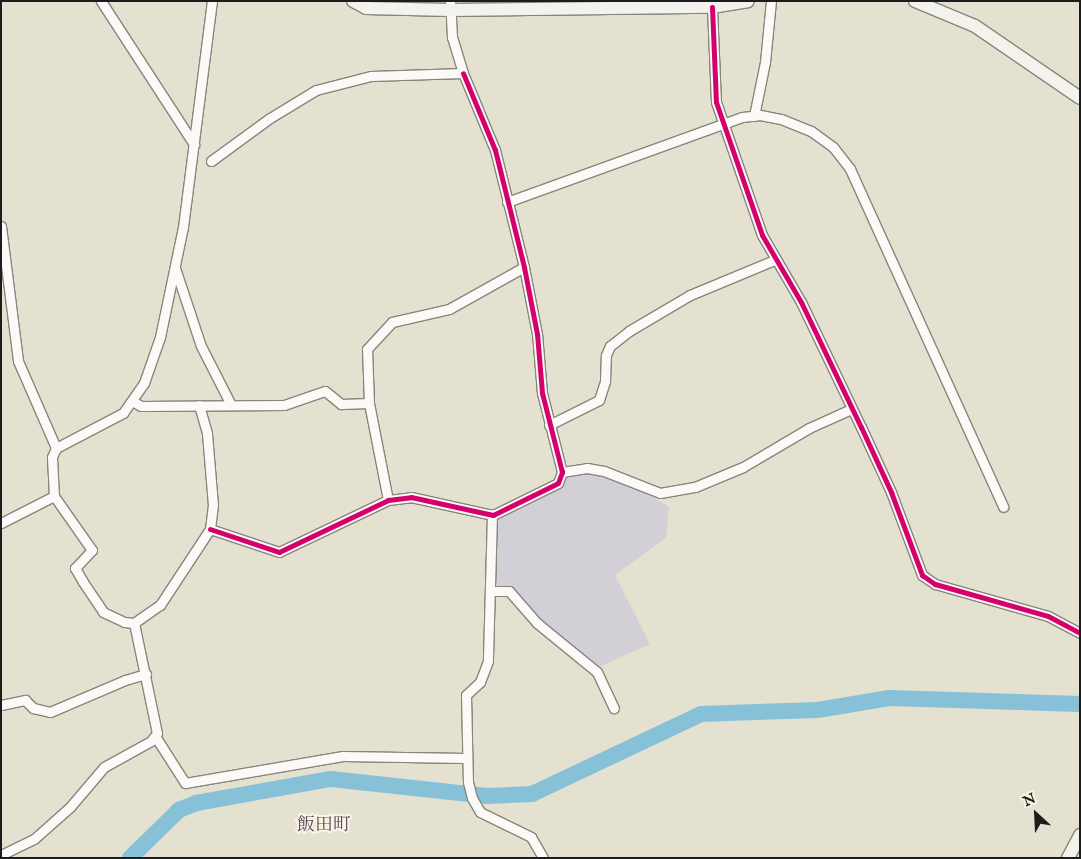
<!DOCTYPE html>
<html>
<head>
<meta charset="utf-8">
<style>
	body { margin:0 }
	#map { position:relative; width:1081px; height:859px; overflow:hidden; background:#e5e1d0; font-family:"IM FELL English","Noto Serif JP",serif }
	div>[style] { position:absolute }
	.industrial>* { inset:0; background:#d3cfd6 }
	.river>* { height:16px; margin:-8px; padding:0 8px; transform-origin:8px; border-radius:8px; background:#87c1d8 }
	.roads { filter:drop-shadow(1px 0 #87857c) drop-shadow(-1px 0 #87857c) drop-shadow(0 1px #87857c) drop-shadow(0 -1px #87857c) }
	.street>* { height:9px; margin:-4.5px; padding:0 4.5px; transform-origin:4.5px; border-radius:4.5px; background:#fbfaf8 }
	.secondary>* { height:12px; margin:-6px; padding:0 6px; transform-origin:6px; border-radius:6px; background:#f4f2ed }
	.cycleway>* { height:5px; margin:-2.5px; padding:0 2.5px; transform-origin:2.5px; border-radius:2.5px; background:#d6006c }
	span { translate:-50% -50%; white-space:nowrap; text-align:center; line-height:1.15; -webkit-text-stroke:4px #fcf5e5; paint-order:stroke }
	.quarter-label { font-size:18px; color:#55485b }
	.frame { position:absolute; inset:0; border:2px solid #1c1c1c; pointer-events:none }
	.north { position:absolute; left:1011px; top:789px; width:50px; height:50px; -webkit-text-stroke:4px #fcf5e5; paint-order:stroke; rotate:335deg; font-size:14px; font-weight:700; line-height:20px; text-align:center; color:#1c1c1c }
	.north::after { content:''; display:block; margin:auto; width:18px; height:22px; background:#1c1c1c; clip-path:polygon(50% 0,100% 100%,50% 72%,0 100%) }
</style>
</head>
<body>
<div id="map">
	<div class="industrial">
		<div style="clip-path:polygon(587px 472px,604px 474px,642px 490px,669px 507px,666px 538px,615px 575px,650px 644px,599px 667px,541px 621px,510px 587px,495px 587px,496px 516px,562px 486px,565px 476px)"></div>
	</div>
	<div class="river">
		<div style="left:130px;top:858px;width:69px;rotate:-44.4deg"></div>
		<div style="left:179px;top:810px;width:18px;rotate:-22deg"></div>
		<div style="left:196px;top:803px;width:137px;rotate:-10.1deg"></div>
		<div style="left:331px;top:779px;width:157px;rotate:6.2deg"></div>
		<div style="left:487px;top:796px;width:45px;rotate:-2.5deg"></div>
		<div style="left:532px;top:794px;width:187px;rotate:-25.3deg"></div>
		<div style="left:701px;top:714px;width:117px;rotate:-2deg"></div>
		<div style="left:818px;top:710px;width:72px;rotate:-9.6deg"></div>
		<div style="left:889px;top:698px;width:191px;rotate:1.8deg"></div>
	</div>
	<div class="roads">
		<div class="street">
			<div style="left:101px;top:1px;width:171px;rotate:57deg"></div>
			<div style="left:712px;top:7px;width:95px;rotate:87.6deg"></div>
			<div style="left:716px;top:102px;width:141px;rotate:70.9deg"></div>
			<div style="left:762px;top:235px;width:78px;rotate:59.8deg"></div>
			<div style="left:801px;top:302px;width:139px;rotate:64.4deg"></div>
			<div style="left:861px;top:427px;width:72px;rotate:65.2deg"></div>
			<div style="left:891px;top:492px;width:89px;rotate:69.5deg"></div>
			<div style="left:922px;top:575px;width:16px;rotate:35deg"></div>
			<div style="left:935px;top:584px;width:117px;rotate:15.8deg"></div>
			<div style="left:1048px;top:616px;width:36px;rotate:28deg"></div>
			<div style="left:754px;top:116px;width:55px;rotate:-78.5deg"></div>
			<div style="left:765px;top:62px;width:61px;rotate:-84.4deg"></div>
			<div style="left:211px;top:161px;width:73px;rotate:-36.1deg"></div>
			<div style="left:270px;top:118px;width:54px;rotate:-31.3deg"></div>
			<div style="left:316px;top:90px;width:57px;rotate:-14.3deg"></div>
			<div style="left:371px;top:76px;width:92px;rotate:-1.9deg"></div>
			<div style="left:463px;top:73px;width:38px;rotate:-107deg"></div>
			<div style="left:452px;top:37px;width:36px;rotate:-93deg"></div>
			<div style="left:507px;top:202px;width:250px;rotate:-19.9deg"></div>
			<div style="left:742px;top:117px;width:18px;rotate:-6deg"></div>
			<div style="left:760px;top:115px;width:21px;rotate:11deg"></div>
			<div style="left:781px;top:119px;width:32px;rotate:22deg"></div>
			<div style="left:811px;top:131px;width:27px;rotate:36deg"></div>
			<div style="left:833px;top:147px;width:28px;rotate:52deg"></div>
			<div style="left:850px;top:169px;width:371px;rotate:65.6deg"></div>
			<div style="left:1px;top:226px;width:136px;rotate:82.8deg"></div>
			<div style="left:18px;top:361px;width:95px;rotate:66.4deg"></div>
			<div style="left:175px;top:268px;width:82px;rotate:71.6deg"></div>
			<div style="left:201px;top:346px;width:66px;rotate:63deg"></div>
			<div style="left:134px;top:402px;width:8px;rotate:30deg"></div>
			<div style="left:141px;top:406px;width:143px;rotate:-0.4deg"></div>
			<div style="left:284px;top:405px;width:43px;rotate:-18.9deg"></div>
			<div style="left:325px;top:391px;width:21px;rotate:39deg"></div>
			<div style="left:341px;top:404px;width:28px;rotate:-2deg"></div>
			<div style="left:549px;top:425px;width:56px;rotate:-26.6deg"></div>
			<div style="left:599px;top:400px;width:20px;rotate:-72deg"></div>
			<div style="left:605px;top:381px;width:26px;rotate:-88deg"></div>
			<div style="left:606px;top:355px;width:10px;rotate:-66deg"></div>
			<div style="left:610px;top:346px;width:24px;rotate:-38deg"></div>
			<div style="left:629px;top:331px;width:71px;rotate:-30.5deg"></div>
			<div style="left:690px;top:295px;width:91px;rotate:-22.6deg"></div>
			<div style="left:562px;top:472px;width:25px;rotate:-9deg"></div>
			<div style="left:587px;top:468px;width:17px;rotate:10deg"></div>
			<div style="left:604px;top:471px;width:60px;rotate:21.4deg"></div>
			<div style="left:660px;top:493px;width:36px;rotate:-10deg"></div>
			<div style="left:695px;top:487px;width:52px;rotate:-22.6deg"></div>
			<div style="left:743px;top:467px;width:77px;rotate:-30.6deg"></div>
			<div style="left:809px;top:428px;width:46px;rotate:-24.3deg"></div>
			<div style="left:54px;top:496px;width:66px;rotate:54.9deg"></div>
			<div style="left:92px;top:550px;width:25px;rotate:133deg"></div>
			<div style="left:75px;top:568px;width:16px;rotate:60deg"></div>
			<div style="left:83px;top:582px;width:36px;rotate:56deg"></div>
			<div style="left:103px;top:612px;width:23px;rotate:25deg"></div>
			<div style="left:124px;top:622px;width:10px;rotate:6deg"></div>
			<div style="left:388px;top:500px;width:99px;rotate:-101.1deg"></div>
			<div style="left:369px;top:403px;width:54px;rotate:-92.1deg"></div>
			<div style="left:367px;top:349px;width:37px;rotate:-47deg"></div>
			<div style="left:392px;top:322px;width:58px;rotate:-12.8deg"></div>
			<div style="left:449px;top:309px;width:86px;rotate:-29.2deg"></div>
			<div style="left:492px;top:514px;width:147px;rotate:91.6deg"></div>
			<div style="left:488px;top:661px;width:22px;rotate:111deg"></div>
			<div style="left:480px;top:682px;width:19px;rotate:137deg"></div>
			<div style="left:466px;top:695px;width:87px;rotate:88.7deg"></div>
			<div style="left:468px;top:782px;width:16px;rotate:76deg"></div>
			<div style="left:472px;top:798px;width:16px;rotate:60deg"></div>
			<div style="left:480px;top:812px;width:57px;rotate:26.1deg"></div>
			<div style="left:531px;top:837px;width:24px;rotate:60deg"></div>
			<div style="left:1px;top:523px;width:59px;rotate:-27deg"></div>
			<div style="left:54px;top:496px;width:39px;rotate:-93deg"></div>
			<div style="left:52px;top:457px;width:10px;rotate:-66deg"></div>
			<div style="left:56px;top:448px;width:76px;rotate:-27.6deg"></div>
			<div style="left:123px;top:413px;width:37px;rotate:-55deg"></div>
			<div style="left:144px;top:383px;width:49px;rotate:-70.8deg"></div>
			<div style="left:160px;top:337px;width:112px;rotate:-78.2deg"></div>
			<div style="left:183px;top:227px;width:228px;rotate:-82.7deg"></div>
			<div style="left:210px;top:529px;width:73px;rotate:18.4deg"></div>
			<div style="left:279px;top:552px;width:121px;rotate:-25.5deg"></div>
			<div style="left:388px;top:500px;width:23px;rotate:-7deg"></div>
			<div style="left:411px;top:497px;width:84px;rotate:12.4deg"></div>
			<div style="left:493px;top:515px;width:72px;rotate:-26.2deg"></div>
			<div style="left:558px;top:483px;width:12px;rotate:-70deg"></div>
			<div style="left:562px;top:472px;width:81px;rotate:-104.2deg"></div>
			<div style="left:542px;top:393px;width:59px;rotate:-94.8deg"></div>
			<div style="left:537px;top:334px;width:68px;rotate:-101deg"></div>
			<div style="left:524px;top:267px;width:121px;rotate:-103.9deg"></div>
			<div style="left:495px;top:150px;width:83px;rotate:-112.6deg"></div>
			<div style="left:490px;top:591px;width:19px"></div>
			<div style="left:509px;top:591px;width:43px;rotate:48.8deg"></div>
			<div style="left:537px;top:623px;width:77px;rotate:39.2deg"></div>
			<div style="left:597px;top:672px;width:40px;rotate:65deg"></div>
			<div style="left:1px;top:705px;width:25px;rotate:-12deg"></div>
			<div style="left:25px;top:700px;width:11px;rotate:45deg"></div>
			<div style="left:33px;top:708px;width:17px;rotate:13deg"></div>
			<div style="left:50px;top:712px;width:82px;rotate:-23.1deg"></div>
			<div style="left:125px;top:680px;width:22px;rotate:-16deg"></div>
			<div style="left:155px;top:736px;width:56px;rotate:57.4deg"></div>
			<div style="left:185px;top:783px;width:160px;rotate:-9.7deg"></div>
			<div style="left:343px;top:756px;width:122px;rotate:0.9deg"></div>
			<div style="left:1px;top:855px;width:37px;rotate:-26deg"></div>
			<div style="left:34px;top:839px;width:48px;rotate:-41.6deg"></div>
			<div style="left:70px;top:807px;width:52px;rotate:-49.6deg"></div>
			<div style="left:104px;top:767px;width:54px;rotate:-29deg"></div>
			<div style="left:151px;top:741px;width:10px;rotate:-53deg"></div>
			<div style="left:157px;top:733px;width:112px;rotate:-101.8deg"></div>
			<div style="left:134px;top:623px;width:32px;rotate:-35deg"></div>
			<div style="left:160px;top:605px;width:91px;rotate:-56.7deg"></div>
			<div style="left:210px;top:529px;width:24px;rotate:-83deg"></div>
			<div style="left:213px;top:505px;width:72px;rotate:-94.8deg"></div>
			<div style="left:207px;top:433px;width:29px;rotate:-106deg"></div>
		</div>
		<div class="secondary">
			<div style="left:353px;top:1px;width:15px;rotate:28deg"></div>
			<div style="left:366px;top:8px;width:84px;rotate:1.4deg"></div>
			<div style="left:450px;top:10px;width:262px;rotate:-0.7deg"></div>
			<div style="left:712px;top:7px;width:36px;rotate:-9deg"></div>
			<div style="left:915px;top:1px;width:65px;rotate:22.6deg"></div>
			<div style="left:975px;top:26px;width:127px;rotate:34.4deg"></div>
			<div style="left:1068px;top:858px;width:26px;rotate:-62deg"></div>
		</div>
	</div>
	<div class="cycleway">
		<div style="left:712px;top:7px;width:95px;rotate:87.6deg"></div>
		<div style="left:716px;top:102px;width:141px;rotate:70.9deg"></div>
		<div style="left:762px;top:235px;width:78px;rotate:59.8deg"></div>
		<div style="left:801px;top:302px;width:139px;rotate:64.4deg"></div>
		<div style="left:861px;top:427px;width:72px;rotate:65.2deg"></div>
		<div style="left:891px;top:492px;width:89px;rotate:69.5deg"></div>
		<div style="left:922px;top:575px;width:16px;rotate:35deg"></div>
		<div style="left:935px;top:584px;width:117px;rotate:15.8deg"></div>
		<div style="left:1048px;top:616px;width:36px;rotate:28deg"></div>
		<div style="left:210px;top:529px;width:73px;rotate:18.4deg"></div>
		<div style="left:279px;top:552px;width:121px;rotate:-25.5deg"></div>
		<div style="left:388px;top:500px;width:23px;rotate:-7deg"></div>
		<div style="left:411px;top:497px;width:84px;rotate:12.4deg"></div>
		<div style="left:493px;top:515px;width:72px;rotate:-26.2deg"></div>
		<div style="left:558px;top:483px;width:12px;rotate:-70deg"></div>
		<div style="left:562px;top:472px;width:81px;rotate:-104.2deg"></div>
		<div style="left:542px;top:393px;width:59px;rotate:-94.8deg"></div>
		<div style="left:537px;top:334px;width:68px;rotate:-101deg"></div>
		<div style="left:524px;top:267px;width:121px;rotate:-103.9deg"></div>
		<div style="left:495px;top:150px;width:83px;rotate:-112.6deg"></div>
	</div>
	<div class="quarter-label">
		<span style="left:324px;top:826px">飯田町</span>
	</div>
	<div class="frame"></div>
	<div class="north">N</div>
</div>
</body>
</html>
